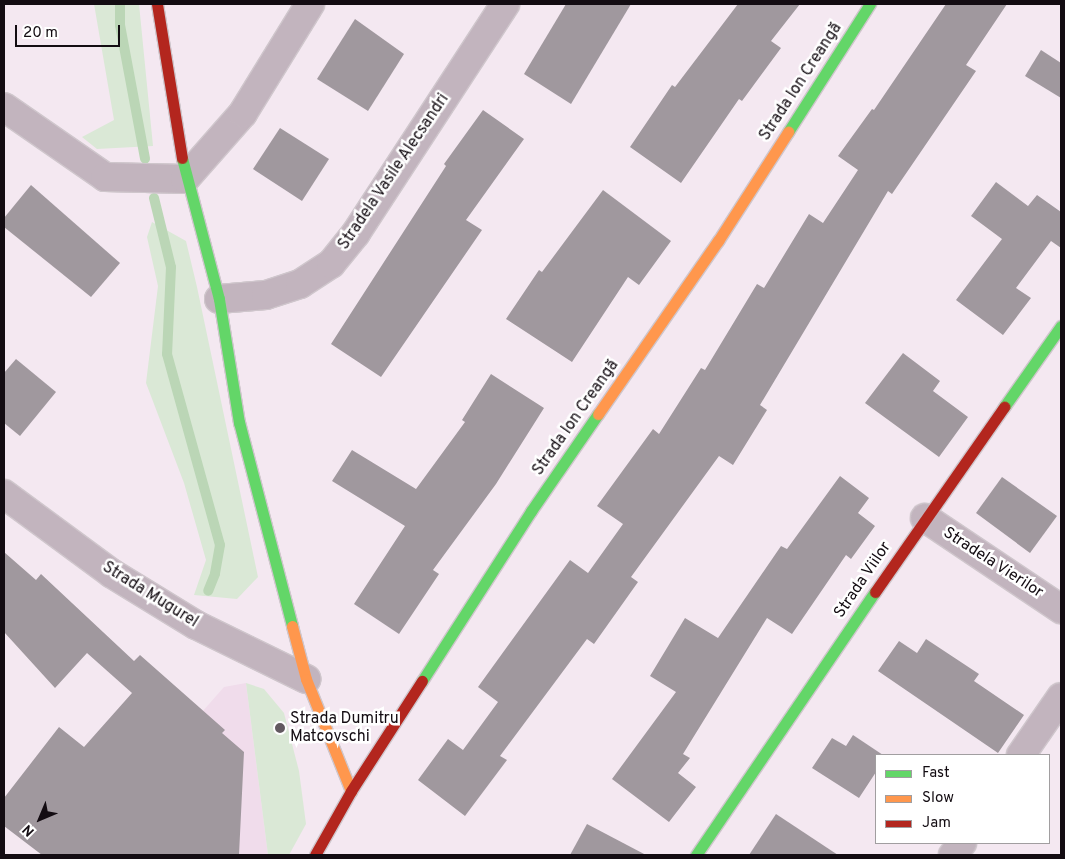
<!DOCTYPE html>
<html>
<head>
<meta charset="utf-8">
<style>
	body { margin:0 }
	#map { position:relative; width:1065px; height:859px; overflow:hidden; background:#f4e8f1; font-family:Overpass,sans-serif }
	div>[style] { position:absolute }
	.built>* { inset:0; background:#f0dceb }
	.green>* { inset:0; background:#dae8d6 }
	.stream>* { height:10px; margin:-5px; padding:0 5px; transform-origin:5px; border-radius:5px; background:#bbd6b6 }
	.building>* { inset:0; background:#a0989e }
	.roads { filter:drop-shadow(1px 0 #cfc6cc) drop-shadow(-1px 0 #cfc6cc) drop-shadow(0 1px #cfc6cc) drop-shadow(0 -1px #cfc6cc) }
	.street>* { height:28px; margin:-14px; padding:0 14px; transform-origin:14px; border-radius:14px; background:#c2b4be }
	.fast>* { height:11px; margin:-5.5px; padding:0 5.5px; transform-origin:5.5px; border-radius:5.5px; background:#63d668 }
	.slow>* { height:11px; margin:-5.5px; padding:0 5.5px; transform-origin:5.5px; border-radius:5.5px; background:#ff974d }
	.jam>* { height:11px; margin:-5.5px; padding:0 5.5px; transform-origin:5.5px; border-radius:5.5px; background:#b3261e }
	.dots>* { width:14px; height:14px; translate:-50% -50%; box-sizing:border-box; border:2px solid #fff; border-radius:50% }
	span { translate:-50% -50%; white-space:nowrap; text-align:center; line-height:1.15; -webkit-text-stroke:5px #fff; paint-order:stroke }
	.street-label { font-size:16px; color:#130c12 }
	.poi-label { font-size:16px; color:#130c12 }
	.left { translate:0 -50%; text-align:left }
	.frame { position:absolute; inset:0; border:5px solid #130c12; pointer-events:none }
	.legend { position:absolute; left:875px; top:754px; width:175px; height:90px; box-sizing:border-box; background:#fff; border:1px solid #a19ea0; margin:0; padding:6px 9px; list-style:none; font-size:15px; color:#130c12 }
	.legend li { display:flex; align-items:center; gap:10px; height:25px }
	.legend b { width:25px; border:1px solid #a19ea0 }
	.north { position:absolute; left:15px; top:794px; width:50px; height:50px; -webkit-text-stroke:4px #fff; paint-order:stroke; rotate:225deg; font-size:14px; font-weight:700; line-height:20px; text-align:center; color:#130c12 }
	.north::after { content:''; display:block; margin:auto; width:18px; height:22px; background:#130c12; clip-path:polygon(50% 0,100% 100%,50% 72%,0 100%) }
	.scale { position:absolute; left:15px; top:25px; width:105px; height:22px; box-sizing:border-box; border:2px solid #130c12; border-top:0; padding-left:6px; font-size:15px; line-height:18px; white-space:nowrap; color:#130c12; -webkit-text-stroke:4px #fff; paint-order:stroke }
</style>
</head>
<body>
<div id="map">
	<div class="built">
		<div style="clip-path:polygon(246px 683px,268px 855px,85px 855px,136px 787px,224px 687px)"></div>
	</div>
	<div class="green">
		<div style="clip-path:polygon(94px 4px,139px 4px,153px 146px,97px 149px,82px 137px,114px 120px)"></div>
		<div style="clip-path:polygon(152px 222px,186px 241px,197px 287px,258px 577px,237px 599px,194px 595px,206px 560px,184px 483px,146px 383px,158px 286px,147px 237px)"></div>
		<div style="clip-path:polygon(246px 683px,264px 689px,284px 713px,299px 771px,306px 824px,289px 855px,268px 855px)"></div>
	</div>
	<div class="stream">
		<div style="left:120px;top:4px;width:21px;rotate:90deg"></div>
		<div style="left:120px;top:25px;width:136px;rotate:79.4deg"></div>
		<div style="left:154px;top:198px;width:71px;rotate:76.2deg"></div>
		<div style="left:171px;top:267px;width:87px;rotate:92.6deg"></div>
		<div style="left:167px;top:354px;width:198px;rotate:74.5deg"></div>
		<div style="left:220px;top:545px;width:29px;rotate:100deg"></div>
		<div style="left:215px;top:574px;width:18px;rotate:112deg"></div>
	</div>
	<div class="building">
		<div style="clip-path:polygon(566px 4px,631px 4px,571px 104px,524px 74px)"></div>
		<div style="clip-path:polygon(738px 4px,800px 4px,771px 41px,781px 48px,742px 101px,739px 99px,681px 183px,630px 147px,672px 85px,675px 87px)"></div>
		<div style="clip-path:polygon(946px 4px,1007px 4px,966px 65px,976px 71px,892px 194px,888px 191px,760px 405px,767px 410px,733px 465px,719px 456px,631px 577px,638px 582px,594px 644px,587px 639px,500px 756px,507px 760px,465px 816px,418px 780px,448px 739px,463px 750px,498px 702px,478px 687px,570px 560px,588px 573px,623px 524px,597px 506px,653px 429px,659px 434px,701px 368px,705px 370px,757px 284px,764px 288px,809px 214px,823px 223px,858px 170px,838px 156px,872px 109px,874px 110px)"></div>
		<div style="clip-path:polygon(355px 19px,404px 54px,368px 111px,317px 79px)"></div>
		<div style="clip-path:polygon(1041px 50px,1061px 63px,1061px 98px,1025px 76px)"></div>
		<div style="clip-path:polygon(483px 110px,524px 139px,466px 220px,482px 230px,381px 377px,331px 344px,446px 166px,444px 164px)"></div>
		<div style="clip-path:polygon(280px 128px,329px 159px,302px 201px,253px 169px)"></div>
		<div style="clip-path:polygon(996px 182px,1028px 206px,1037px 195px,1061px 212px,1061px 248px,1051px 241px,1016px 288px,1031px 298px,1003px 335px,956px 300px,1002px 239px,971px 216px)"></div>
		<div style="clip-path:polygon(31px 185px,120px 263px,91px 297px,4px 227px,4px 218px)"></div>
		<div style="clip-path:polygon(603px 190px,671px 241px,639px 285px,628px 277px,572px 362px,506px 319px,539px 270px,542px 272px)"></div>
		<div style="clip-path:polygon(903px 353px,940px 381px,933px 391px,968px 417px,939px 457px,865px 403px)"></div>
		<div style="clip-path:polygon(16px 359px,56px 392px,20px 436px,4px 423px,4px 373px)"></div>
		<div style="clip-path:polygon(491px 374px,544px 408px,496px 484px,433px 570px,439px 574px,399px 634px,354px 604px,405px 526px,332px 481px,352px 450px,416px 489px,465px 422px,462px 420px)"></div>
		<div style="clip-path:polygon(840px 476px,869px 498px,858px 513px,875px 526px,851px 559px,846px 555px,792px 634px,767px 618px,683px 754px,690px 758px,678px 773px,696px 787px,669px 822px,612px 779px,676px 692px,650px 676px,685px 618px,718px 638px,781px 546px,787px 549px)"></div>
		<div style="clip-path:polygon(1002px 477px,1057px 516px,1030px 553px,976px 513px)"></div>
		<div style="clip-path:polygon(4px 552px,36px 580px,41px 574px,134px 661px,140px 655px,225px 730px,222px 733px,244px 752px,239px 855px,42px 855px,4px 826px,4px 798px,59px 727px,84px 747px,132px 693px,87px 653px,55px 688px,4px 632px)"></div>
		<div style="clip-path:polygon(926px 639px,979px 674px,974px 681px,1024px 715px,998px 753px,878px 671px,899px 641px,917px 653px)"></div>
		<div style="clip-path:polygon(853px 735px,883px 755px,876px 755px,876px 772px,859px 798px,812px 768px,832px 738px,846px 746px)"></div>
		<div style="clip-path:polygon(776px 814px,838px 855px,749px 855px)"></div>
		<div style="clip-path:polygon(587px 824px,646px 855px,570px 855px)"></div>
	</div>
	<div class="roads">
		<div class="street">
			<div style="left:4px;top:107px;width:123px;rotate:34.7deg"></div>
			<div style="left:105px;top:177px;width:80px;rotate:1.4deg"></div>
			<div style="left:185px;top:179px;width:88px;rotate:-48.7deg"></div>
			<div style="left:243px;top:113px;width:128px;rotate:-58.4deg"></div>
			<div style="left:219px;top:299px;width:47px;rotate:-4.9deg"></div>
			<div style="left:266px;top:295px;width:36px;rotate:-18deg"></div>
			<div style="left:300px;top:284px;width:37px;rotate:-33deg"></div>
			<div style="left:331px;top:264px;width:40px;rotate:-51deg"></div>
			<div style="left:356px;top:233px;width:273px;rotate:-56.9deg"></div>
			<div style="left:4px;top:494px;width:133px;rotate:36.4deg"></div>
			<div style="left:111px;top:573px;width:100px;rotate:31.5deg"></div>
			<div style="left:196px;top:625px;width:123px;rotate:26.1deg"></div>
			<div style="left:925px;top:518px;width:164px;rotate:33.8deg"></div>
			<div style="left:1021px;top:755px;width:70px;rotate:-55.4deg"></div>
			<div style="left:953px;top:855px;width:15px;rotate:-53deg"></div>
		</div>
		<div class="fast">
			<div style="left:788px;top:132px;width:152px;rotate:-57.4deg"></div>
			<div style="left:182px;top:158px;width:146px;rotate:75.3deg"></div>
			<div style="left:219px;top:299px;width:125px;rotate:80.8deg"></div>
			<div style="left:239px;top:422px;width:211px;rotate:75.4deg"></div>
			<div style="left:1004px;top:407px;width:99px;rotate:-54.9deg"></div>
			<div style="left:422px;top:681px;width:202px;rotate:-57.3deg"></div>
			<div style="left:531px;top:511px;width:118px;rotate:-55.4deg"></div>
			<div style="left:696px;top:855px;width:318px;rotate:-55.8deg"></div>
		</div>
		<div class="slow">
			<div style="left:598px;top:414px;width:211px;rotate:-55.3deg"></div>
			<div style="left:718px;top:241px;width:130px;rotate:-57.3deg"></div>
			<div style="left:292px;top:626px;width:55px;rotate:75.2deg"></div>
			<div style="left:306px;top:679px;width:121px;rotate:68.1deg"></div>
		</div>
		<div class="jam">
			<div style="left:157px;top:4px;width:156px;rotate:80.8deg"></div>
			<div style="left:875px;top:592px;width:226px;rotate:-55.1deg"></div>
			<div style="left:315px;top:855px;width:73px;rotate:-60.6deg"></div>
			<div style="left:351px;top:791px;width:131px;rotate:-57.2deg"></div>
		</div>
	</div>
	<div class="dots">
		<div style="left:280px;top:728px;background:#625960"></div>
	</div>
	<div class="street-label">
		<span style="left:801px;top:82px;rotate:-57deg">Strada Ion Creangă</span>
		<span style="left:394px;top:172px;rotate:-56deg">Stradela Vasile Alecsandri</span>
		<span style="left:576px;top:418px;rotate:-55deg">Strada Ion Creangă</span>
		<span style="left:993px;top:563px;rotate:33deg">Stradela Vierilor</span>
		<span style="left:863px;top:580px;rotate:-56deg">Strada Viilor</span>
		<span style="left:150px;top:595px;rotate:32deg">Strada Mugurel</span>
	</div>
	<div class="poi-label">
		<span class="left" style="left:290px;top:728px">Strada Dumitru<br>Matcovschi</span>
	</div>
	<div class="frame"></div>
	<ul class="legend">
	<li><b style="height:6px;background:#63d668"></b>Fast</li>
	<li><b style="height:6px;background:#ff974d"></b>Slow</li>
	<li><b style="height:6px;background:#b3261e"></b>Jam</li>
	</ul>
	<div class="north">N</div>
	<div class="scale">20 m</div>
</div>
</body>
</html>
